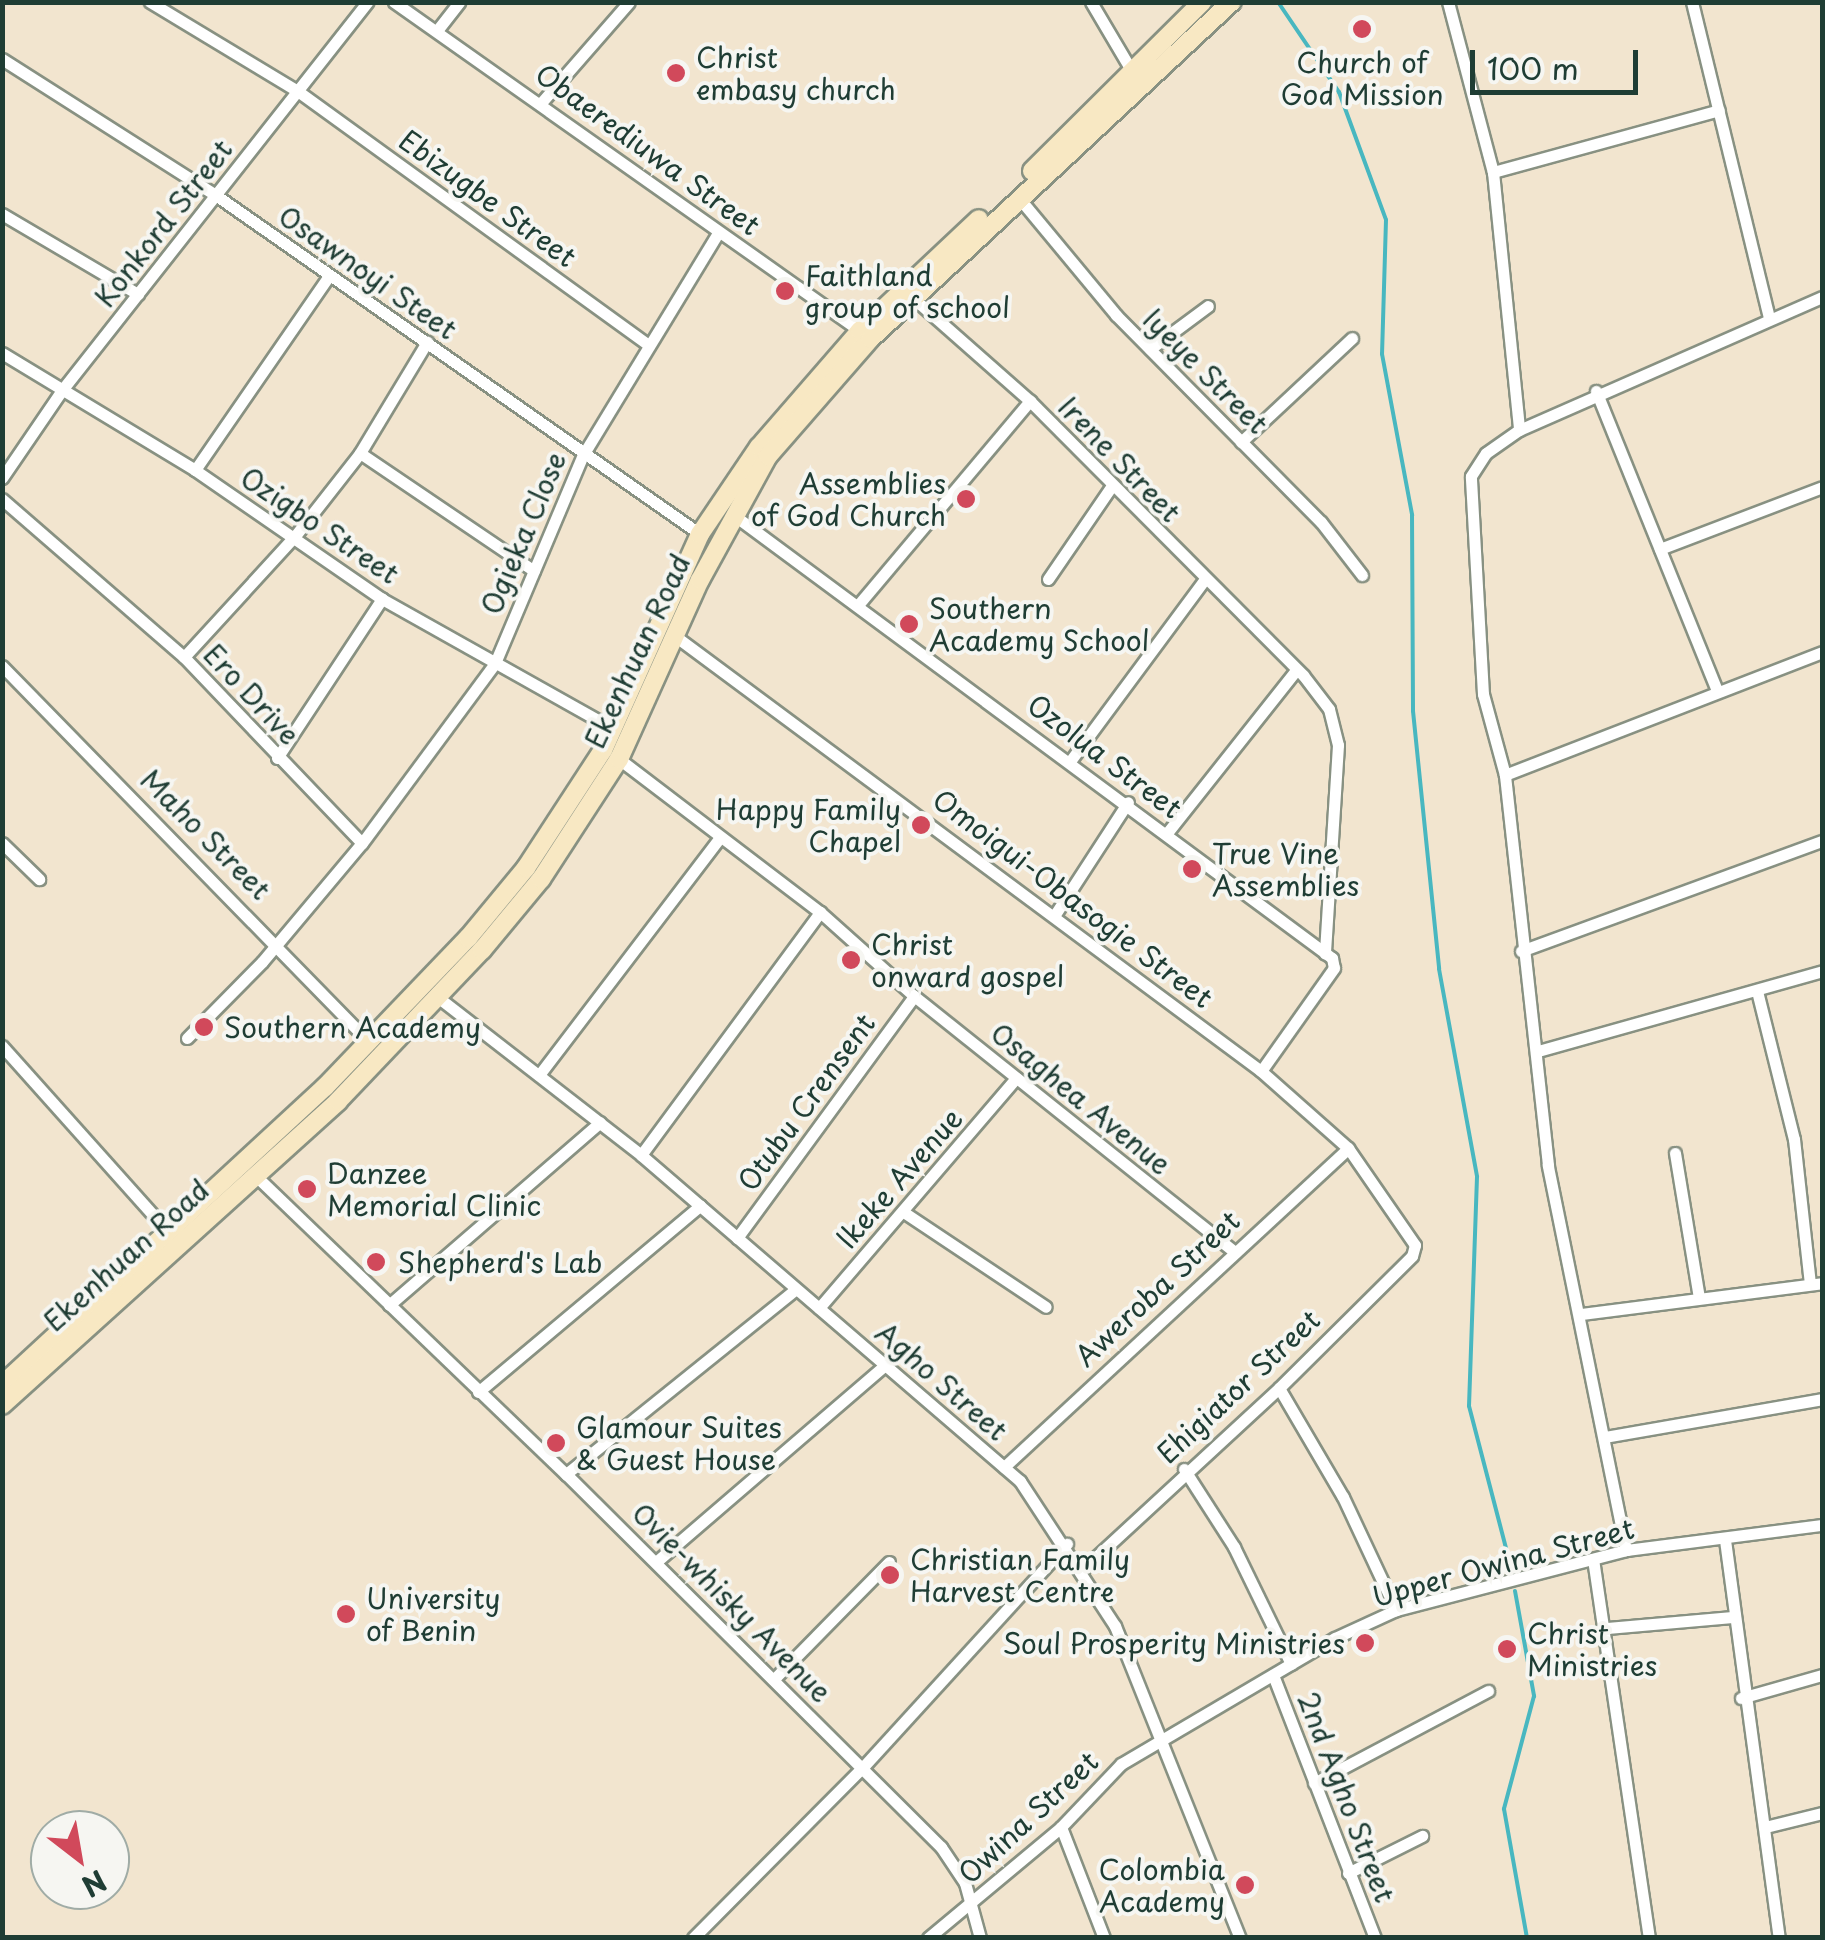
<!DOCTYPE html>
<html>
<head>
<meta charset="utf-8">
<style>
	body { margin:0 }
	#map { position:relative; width:1825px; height:1940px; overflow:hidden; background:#f2e5cf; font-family:"Playpen Sans",sans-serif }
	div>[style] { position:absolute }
	.stream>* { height:4px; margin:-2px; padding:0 2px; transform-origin:2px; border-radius:2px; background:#48b7c0 }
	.roads { filter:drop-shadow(2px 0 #889182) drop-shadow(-2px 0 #889182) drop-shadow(0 2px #889182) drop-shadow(0 -2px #889182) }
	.minor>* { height:11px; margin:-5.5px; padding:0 5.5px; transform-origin:5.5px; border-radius:5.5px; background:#fff }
	.secondary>* { height:18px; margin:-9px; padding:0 9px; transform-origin:9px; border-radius:9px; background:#f8e8c3 }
	.dots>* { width:28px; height:28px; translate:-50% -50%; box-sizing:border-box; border:5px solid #f6f6f2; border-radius:50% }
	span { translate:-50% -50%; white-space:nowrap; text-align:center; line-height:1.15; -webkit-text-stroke:8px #f6f6f2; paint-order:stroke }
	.poi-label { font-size:28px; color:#1f3d34 }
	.left { translate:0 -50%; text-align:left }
	.right { translate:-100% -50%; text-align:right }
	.street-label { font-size:28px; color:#1f3d34 }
	.frame { position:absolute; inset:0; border:5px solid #1f3d34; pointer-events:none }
	.north { position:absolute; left:30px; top:1810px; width:100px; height:100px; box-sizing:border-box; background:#f6f6f2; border:2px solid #a0aca6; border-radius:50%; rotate:149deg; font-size:28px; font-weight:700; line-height:40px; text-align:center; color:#1f3d34 }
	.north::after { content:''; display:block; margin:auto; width:35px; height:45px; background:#d1495b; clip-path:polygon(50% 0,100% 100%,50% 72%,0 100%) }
	.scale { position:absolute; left:1470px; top:50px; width:168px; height:45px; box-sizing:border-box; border:5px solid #1f3d34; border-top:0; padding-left:12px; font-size:30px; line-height:35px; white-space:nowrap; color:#1f3d34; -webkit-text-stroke:8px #f6f6f2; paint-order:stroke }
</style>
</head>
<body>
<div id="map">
	<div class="stream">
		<div style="left:1278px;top:2px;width:109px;rotate:55.9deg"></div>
		<div style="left:1339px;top:92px;width:136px;rotate:69.8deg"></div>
		<div style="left:1386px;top:220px;width:134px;rotate:91.7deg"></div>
		<div style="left:1382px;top:354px;width:164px;rotate:79.4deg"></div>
		<div style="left:1412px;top:515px;width:196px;rotate:89.7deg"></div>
		<div style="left:1413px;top:711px;width:259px;rotate:84.2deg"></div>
		<div style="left:1439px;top:969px;width:211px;rotate:79.6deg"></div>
		<div style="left:1477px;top:1177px;width:229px;rotate:92deg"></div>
		<div style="left:1469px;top:1406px;width:166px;rotate:75.4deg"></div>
		<div style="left:1515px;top:1591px;width:107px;rotate:79.7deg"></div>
		<div style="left:1534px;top:1696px;width:117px;rotate:104.9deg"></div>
		<div style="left:1504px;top:1809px;width:131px;rotate:79.9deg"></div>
	</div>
	<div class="roads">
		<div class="minor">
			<div style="left:150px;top:2px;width:174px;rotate:31.1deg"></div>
			<div style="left:299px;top:92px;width:430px;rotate:35.9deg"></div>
			<div style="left:394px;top:2px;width:574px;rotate:35.21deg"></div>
			<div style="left:1091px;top:2px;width:82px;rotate:59.4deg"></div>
			<div style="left:1448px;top:2px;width:176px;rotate:75.2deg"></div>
			<div style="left:1493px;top:172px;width:259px;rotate:84.2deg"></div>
			<div style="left:1692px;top:2px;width:326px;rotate:76.3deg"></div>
			<div style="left:439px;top:28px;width:33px;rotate:-52deg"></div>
			<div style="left:2px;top:59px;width:255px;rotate:32.5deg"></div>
			<div style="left:217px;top:196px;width:590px;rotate:34.98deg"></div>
			<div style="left:540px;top:104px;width:135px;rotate:-48.9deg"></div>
			<div style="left:1493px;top:172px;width:234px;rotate:-15.3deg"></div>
			<div style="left:1019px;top:198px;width:152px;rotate:50.3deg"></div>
			<div style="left:1116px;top:315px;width:291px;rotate:45.3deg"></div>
			<div style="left:1321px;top:522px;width:67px;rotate:52.3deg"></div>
			<div style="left:2px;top:214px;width:158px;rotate:30.5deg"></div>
			<div style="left:911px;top:296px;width:159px;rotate:41.4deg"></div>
			<div style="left:1030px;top:401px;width:387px;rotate:45.1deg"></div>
			<div style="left:1303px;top:675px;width:43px;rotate:52.6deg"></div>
			<div style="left:1329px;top:709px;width:37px;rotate:76deg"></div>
			<div style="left:1338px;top:745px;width:209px;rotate:93.6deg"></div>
			<div style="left:1150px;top:349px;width:72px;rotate:-36.6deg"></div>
			<div style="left:2px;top:353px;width:226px;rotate:31.2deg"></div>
			<div style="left:195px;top:470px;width:227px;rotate:34.6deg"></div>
			<div style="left:382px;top:599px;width:266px;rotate:29.3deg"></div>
			<div style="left:1596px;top:391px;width:323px;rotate:68deg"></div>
			<div style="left:1241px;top:442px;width:152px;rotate:-43.1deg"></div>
			<div style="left:360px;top:453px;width:210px;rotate:34.1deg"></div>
			<div style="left:195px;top:470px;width:234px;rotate:-55.4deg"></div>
			<div style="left:2px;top:478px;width:107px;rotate:-55.7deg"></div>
			<div style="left:62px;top:390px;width:494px;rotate:-51.8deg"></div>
			<div style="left:2px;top:499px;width:241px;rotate:41deg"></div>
			<div style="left:184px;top:657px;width:257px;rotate:46.3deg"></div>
			<div style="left:735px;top:516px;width:743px;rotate:36.52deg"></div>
			<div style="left:1332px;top:958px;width:10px;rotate:79deg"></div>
			<div style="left:1334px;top:968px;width:126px;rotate:125.3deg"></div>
			<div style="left:1660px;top:549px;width:173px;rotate:-20.9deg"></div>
			<div style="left:1048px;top:579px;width:112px;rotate:-55.6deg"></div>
			<div style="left:858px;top:605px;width:267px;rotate:-49.9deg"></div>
			<div style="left:675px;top:636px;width:730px;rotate:36.59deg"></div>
			<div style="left:1261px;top:1071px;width:116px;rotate:41.5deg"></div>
			<div style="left:1348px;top:1148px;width:118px;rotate:55.4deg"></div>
			<div style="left:1415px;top:1245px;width:11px;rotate:105deg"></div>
			<div style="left:1412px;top:1256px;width:187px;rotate:135.2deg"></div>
			<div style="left:1279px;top:1388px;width:268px;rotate:137.3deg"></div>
			<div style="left:184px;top:657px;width:164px;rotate:-47.5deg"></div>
			<div style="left:295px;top:536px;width:105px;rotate:-51.9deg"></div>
			<div style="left:360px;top:453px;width:130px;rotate:-58.9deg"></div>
			<div style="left:2px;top:666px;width:525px;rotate:45.69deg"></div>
			<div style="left:277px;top:758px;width:191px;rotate:-56.6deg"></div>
			<div style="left:619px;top:759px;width:253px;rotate:37.3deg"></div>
			<div style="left:820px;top:912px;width:126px;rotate:41.8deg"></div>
			<div style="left:914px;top:996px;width:407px;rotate:38.6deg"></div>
			<div style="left:1071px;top:760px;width:224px;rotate:-53.5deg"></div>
			<div style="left:1505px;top:775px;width:340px;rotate:-21.2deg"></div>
			<div style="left:1167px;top:833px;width:208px;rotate:-51.6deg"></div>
			<div style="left:2px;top:843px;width:52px;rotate:44.2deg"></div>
			<div style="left:1056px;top:913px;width:132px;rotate:-57deg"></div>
			<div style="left:1521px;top:951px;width:320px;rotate:-20.1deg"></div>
			<div style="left:1757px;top:991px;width:153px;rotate:76deg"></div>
			<div style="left:1794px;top:1139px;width:146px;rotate:83.7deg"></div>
			<div style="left:435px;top:995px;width:261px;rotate:37.8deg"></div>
			<div style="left:641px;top:1155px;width:500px;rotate:40.7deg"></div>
			<div style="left:1020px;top:1481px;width:173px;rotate:56.8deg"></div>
			<div style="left:1115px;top:1626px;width:336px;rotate:68.2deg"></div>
			<div style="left:187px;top:1038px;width:107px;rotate:-45.4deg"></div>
			<div style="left:262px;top:962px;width:155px;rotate:-50deg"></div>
			<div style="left:362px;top:843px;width:224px;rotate:-53.5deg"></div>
			<div style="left:495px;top:663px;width:226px;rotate:-67.1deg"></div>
			<div style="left:583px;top:455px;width:260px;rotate:-58.7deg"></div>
			<div style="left:2px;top:1046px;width:244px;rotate:48.2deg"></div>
			<div style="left:1538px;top:1051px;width:295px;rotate:-15.7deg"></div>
			<div style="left:539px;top:1075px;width:299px;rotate:-52.7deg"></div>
			<div style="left:1675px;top:1153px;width:147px;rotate:80.6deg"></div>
			<div style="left:641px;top:1155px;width:302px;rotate:-53.6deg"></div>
			<div style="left:257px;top:1177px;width:429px;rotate:43.9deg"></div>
			<div style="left:566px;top:1474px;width:292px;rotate:-38.8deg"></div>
			<div style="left:905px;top:1213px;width:169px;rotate:33.7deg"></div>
			<div style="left:737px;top:1238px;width:300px;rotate:-53.8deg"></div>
			<div style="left:389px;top:1305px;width:279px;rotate:-40.9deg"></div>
			<div style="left:819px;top:1308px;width:303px;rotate:-49.4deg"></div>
			<div style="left:1581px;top:1314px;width:243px;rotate:-7.3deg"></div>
			<div style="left:1279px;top:1388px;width:126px;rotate:59.6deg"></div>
			<div style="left:1343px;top:1497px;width:125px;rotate:64.9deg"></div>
			<div style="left:478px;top:1392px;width:290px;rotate:-40deg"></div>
			<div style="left:1605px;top:1437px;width:220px;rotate:-9.9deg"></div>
			<div style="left:1004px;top:1467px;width:469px;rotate:-42.8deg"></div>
			<div style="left:1184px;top:1469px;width:93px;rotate:57.3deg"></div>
			<div style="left:1234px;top:1547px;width:130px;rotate:64deg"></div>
			<div style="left:566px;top:1474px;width:529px;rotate:44.85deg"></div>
			<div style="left:941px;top:1847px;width:43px;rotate:56.3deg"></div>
			<div style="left:965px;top:1883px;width:57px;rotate:74.7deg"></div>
			<div style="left:1725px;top:1540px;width:402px;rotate:82.3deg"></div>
			<div style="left:1626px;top:1550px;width:393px;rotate:-101.5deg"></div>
			<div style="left:1548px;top:1165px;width:392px;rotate:-96.3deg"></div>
			<div style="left:1505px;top:775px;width:84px;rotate:-105.2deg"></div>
			<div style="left:1483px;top:694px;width:218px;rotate:-93.2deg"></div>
			<div style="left:1471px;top:476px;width:27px;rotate:-57deg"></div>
			<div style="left:1486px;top:453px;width:40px;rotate:-34.9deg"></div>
			<div style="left:1519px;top:430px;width:331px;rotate:-23.7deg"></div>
			<div style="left:1593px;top:1559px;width:383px;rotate:81.6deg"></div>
			<div style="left:656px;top:1562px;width:302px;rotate:-40.7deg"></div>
			<div style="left:1607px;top:1628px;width:126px;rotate:-5deg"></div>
			<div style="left:1273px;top:1675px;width:282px;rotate:68.8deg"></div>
			<div style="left:774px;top:1679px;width:164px;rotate:-45.5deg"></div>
			<div style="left:1741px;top:1698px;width:84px;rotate:-15.9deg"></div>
			<div style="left:1314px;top:1783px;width:197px;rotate:-27.9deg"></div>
			<div style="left:1061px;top:1827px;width:119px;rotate:68.8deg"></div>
			<div style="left:1765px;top:1827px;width:59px;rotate:-13.8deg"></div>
			<div style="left:1348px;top:1873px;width:83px;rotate:-26.6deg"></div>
			<div style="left:693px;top:1938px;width:243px;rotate:-45.2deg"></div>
			<div style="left:864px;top:1766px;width:301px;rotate:-47.6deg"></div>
			<div style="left:928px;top:1938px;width:173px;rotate:-39.8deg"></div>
			<div style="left:1061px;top:1827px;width:87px;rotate:-46.4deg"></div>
			<div style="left:1121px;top:1764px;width:248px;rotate:-30.5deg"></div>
			<div style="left:1335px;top:1638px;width:67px;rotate:-24.7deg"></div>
			<div style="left:1396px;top:1610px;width:238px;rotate:-14.6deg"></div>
			<div style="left:1626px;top:1550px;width:198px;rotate:-7.3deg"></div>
		</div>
		<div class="secondary">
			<div style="left:1032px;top:171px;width:240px;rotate:-44.8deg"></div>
			<div style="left:2px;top:1385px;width:439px;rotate:-42.7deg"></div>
			<div style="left:325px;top:1087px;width:207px;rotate:-46.2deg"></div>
			<div style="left:468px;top:938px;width:91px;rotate:-50.4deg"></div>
			<div style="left:526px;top:868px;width:141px;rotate:-56.9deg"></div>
			<div style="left:603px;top:750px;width:237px;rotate:-65.8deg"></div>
			<div style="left:700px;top:534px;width:105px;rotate:-55.9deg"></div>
			<div style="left:759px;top:447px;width:154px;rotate:-49deg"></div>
			<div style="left:860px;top:331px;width:163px;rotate:-43.3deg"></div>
			<div style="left:2px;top:1405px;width:453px;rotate:-42.1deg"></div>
			<div style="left:338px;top:1101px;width:209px;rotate:-46.4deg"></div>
			<div style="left:482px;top:950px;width:92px;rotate:-50.3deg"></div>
			<div style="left:541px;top:879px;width:143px;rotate:-57deg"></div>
			<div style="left:619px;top:759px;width:196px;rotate:-65.7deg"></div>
			<div style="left:700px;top:580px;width:141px;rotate:-61.3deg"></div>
			<div style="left:768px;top:456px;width:155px;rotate:-48.9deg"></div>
			<div style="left:870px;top:339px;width:495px;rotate:-43deg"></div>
		</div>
	</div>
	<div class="dots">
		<div style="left:1362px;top:29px;background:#d1495b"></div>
		<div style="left:676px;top:73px;background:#d1495b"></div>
		<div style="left:785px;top:291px;background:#d1495b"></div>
		<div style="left:966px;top:499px;background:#d1495b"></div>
		<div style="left:909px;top:624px;background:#d1495b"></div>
		<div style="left:921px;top:825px;background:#d1495b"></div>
		<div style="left:1192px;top:869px;background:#d1495b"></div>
		<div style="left:851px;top:960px;background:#d1495b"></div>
		<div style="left:204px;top:1027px;background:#d1495b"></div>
		<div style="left:307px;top:1189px;background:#d1495b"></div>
		<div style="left:376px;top:1262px;background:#d1495b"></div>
		<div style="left:556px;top:1443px;background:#d1495b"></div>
		<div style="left:890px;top:1575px;background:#d1495b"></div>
		<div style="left:346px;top:1614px;background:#d1495b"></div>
		<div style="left:1365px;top:1643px;background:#d1495b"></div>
		<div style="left:1507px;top:1649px;background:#d1495b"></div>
		<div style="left:1245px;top:1885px;background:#d1495b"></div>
	</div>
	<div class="poi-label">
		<span class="left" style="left:696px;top:73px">Christ<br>embasy church</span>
		<span style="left:1362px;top:78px">Church of<br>God Mission</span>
		<span class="left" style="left:805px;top:291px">Faithland<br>group of school</span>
		<span class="right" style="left:946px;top:499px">Assemblies<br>of God Church</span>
		<span class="left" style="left:929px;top:624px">Southern<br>Academy School</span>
		<span class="right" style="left:901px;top:825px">Happy Family<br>Chapel</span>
		<span class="left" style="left:1212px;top:869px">True Vine<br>Assemblies</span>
		<span class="left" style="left:871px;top:960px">Christ<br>onward gospel</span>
		<span class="left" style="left:224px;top:1027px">Southern Academy</span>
		<span class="left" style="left:327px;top:1189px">Danzee<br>Memorial Clinic</span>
		<span class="left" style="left:398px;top:1262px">Shepherd's Lab</span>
		<span class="left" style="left:576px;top:1443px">Glamour Suites<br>&amp; Guest House</span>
		<span class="left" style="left:910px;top:1575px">Christian Family<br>Harvest Centre</span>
		<span class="left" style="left:366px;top:1614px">University<br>of Benin</span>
		<span class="left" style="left:1527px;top:1649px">Christ<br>Ministries</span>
		<span class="right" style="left:1345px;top:1643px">Soul Prosperity Ministries</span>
		<span class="right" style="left:1225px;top:1885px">Colombia<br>Academy</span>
	</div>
	<div class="street-label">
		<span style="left:648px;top:149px;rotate:36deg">Obaerediuwa Street</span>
		<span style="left:488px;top:198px;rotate:36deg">Ebizugbe Street</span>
		<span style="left:163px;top:223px;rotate:-52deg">Konkord Street</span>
		<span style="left:368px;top:272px;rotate:35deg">Osawnoyi Steet</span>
		<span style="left:1206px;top:371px;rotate:45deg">Iyeye Street</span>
		<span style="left:1120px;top:459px;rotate:46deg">Irene Street</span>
		<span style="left:320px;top:525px;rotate:34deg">Ozigbo Street</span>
		<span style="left:523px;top:533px;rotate:-67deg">Ogieka Close</span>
		<span style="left:637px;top:651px;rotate:-65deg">Ekenhuan Road</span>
		<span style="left:252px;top:694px;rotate:47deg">Ero Drive</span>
		<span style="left:1105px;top:756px;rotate:37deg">Ozolua Street</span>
		<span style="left:206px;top:834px;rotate:45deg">Maho Street</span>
		<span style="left:1073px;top:898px;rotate:37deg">Omoigui-Obasogie Street</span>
		<span style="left:1081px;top:1098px;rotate:39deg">Osaghea Avenue</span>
		<span style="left:806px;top:1102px;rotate:-54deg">Otubu Crensent</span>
		<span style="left:899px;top:1178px;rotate:-49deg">Ikeke Avenue</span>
		<span style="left:126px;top:1255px;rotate:-42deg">Ekenhuan Road</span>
		<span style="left:1157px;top:1288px;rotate:-43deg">Aweroba Street</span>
		<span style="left:942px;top:1381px;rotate:41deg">Agho Street</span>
		<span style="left:1238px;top:1386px;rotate:-43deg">Ehigiator Street</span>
		<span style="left:1503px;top:1562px;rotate:-15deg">Upper Owina Street</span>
		<span style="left:732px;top:1602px;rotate:45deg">Ovie-whisky Avenue</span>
		<span style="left:1347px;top:1797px;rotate:69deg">2nd Agho Street</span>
		<span style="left:1028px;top:1817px;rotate:-43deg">Owina Street</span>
	</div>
	<div class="frame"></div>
	<div class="north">N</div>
	<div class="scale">100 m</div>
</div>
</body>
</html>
